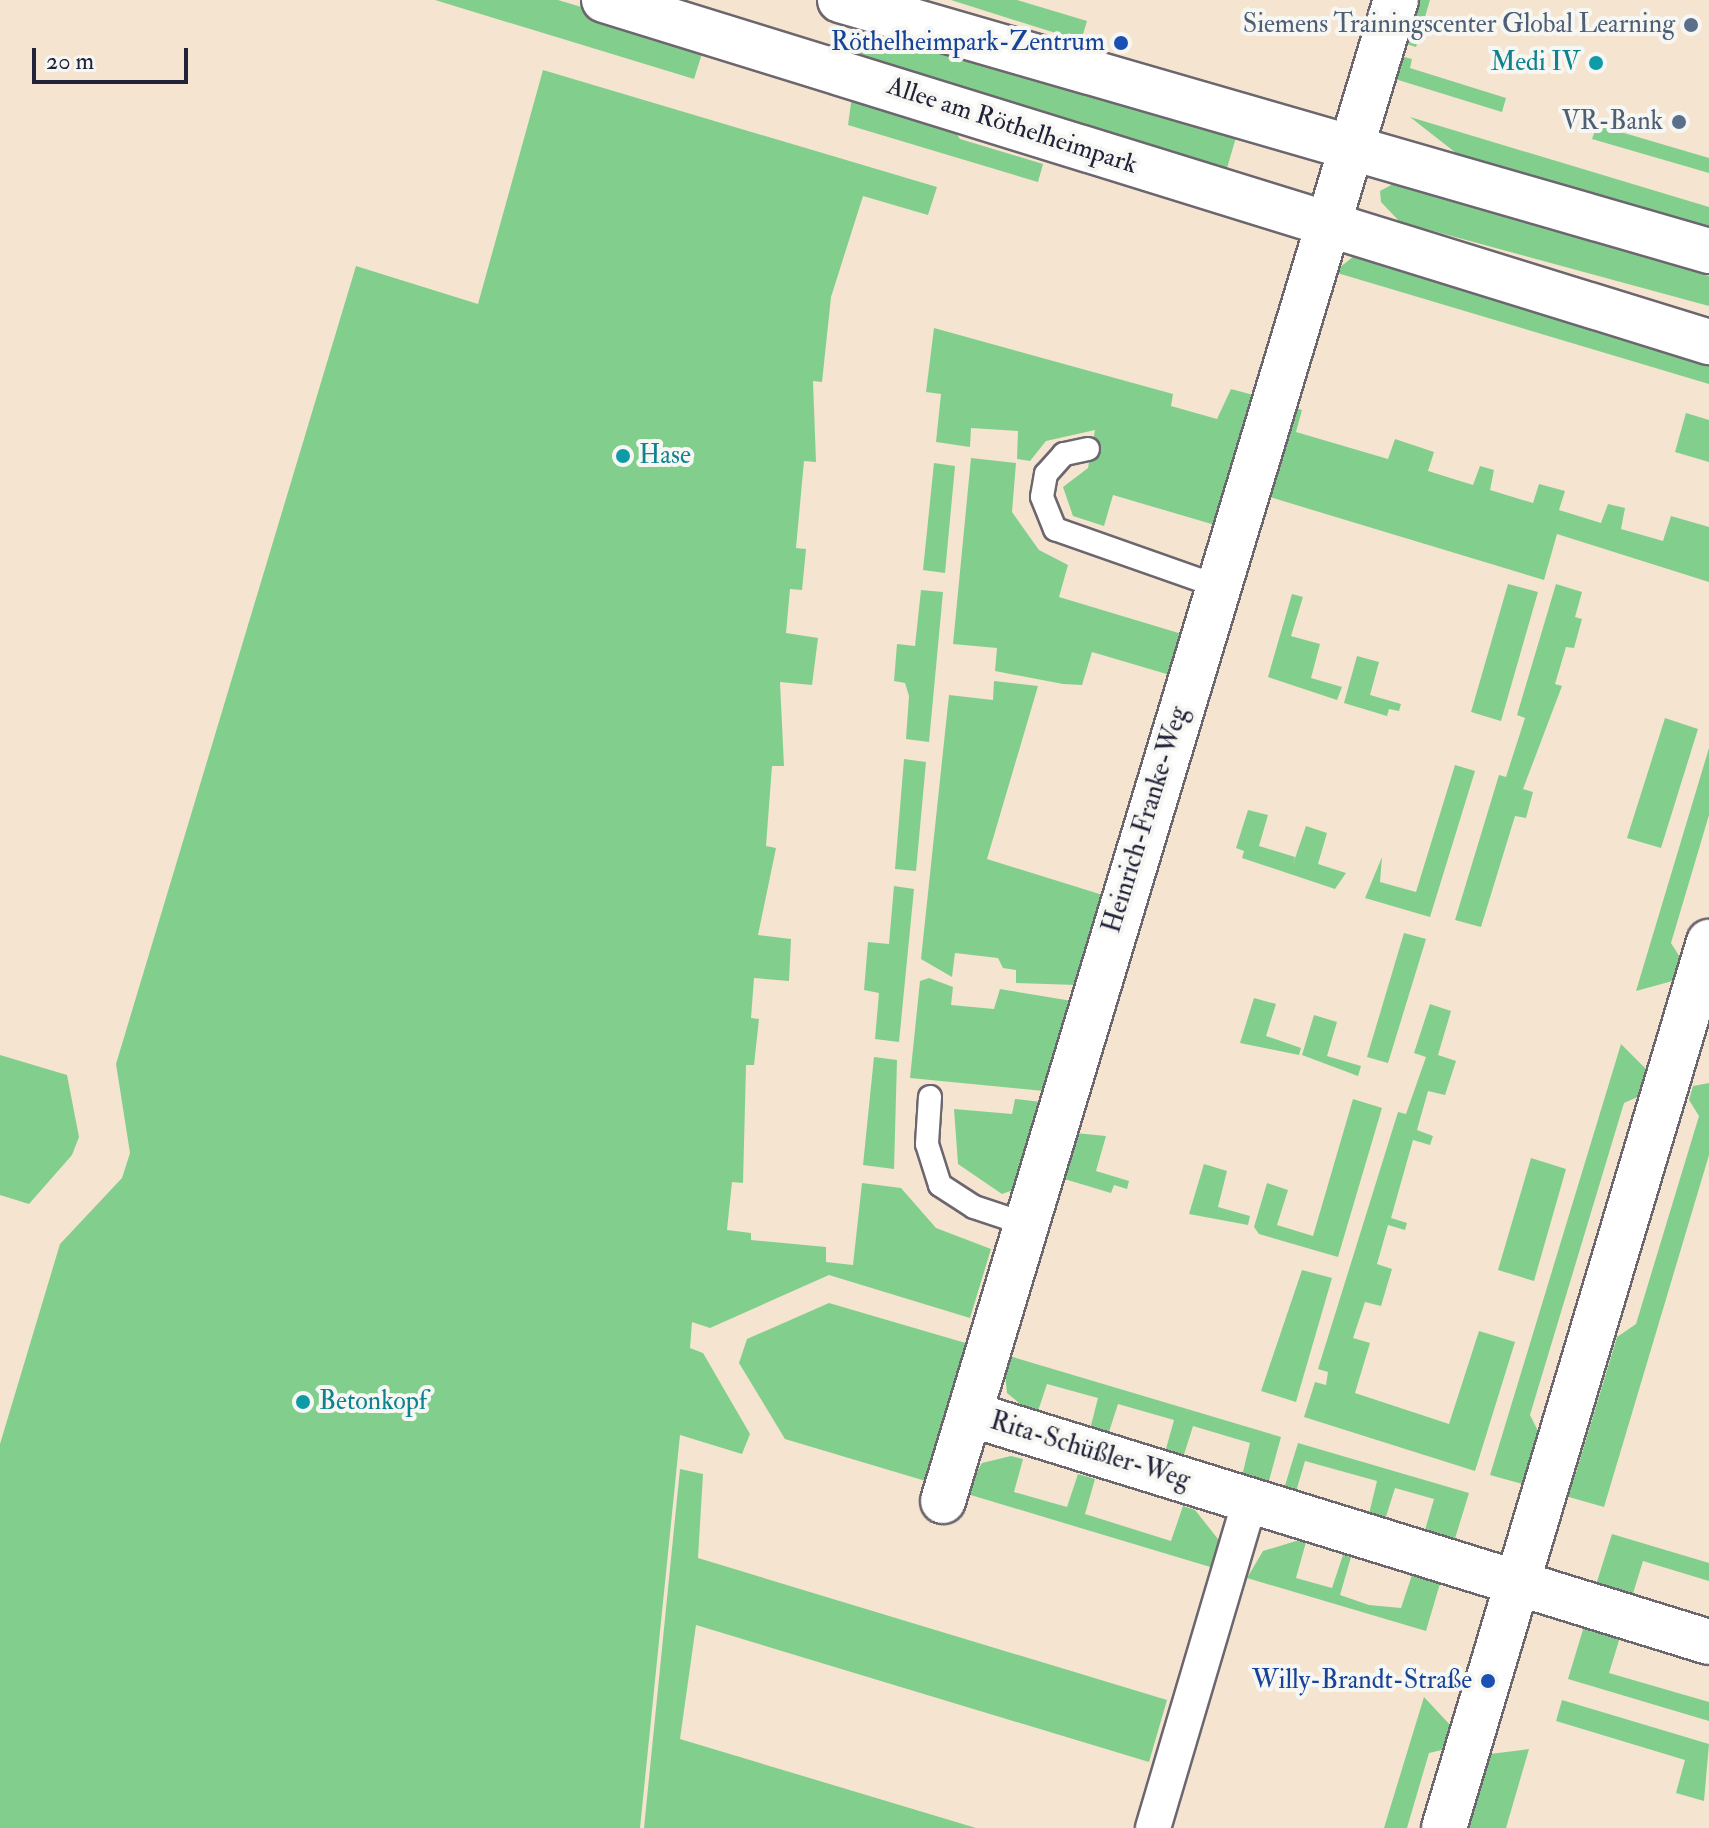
<!DOCTYPE html>
<html>
<head>
<meta charset="utf-8">
<style>
	body { margin:0 }
	#map { position:relative; width:1709px; height:1828px; overflow:hidden; background:#f5e4d0; font-family:"IM FELL Double Pica",serif }
	div>[style] { position:absolute }
	.green>* { inset:0; background:#82cf8d }
	.roads { filter:drop-shadow(2px 0 #6c666f) drop-shadow(-2px 0 #6c666f) drop-shadow(0 2px #6c666f) drop-shadow(0 -2px #6c666f) }
	.service>* { height:22px; margin:-11px; padding:0 11px; transform-origin:11px; border-radius:11px; background:#fff }
	.pedestrian>* { height:34px; margin:-17px; padding:0 17px; transform-origin:17px; border-radius:17px; background:#fff }
	.minor>* { height:44px; margin:-22px; padding:0 22px; transform-origin:22px; border-radius:22px; background:#fff }
	.tertiary>* { height:44px; margin:-22px; padding:0 22px; transform-origin:22px; border-radius:22px; background:#fff }
	.dots>* { width:22px; height:22px; translate:-50% -50%; box-sizing:border-box; border:4px solid #f6f6f2; border-radius:50% }
	span { translate:-50% -50%; white-space:nowrap; text-align:center; line-height:1.15; -webkit-text-stroke:8px #f6f6f2; paint-order:stroke }
	.service-label { font-size:26px; color:#4e5e75 }
	.right { translate:-100% -50%; text-align:right }
	.transit-label { font-size:26px; color:#164399 }
	.culture-label { font-size:26px; color:#0d838f }
	.left { translate:0 -50%; text-align:left }
	.street-label { font-size:26px; color:#22223b }
	.scale { position:absolute; left:32px; top:48px; width:156px; height:36px; box-sizing:border-box; border:4px solid #22223b; border-top:0; padding-left:10px; font-size:24px; line-height:28px; white-space:nowrap; color:#22223b; -webkit-text-stroke:6px #f6f6f2; paint-order:stroke }
</style>
</head>
<body>
<div id="map">
	<div class="green">
		<div style="clip-path:polygon(435px 0,558px 0,705px 44px,694px 79px)"></div>
		<div style="clip-path:polygon(951px 0,1017px 0,1087px 21px,1081px 41px)"></div>
		<div style="clip-path:polygon(1413px 0,1430px 0,1416px 47px,1400px 42px)"></div>
		<div style="clip-path:polygon(863px 25px,1237px 134px,1227px 168px,859px 61px)"></div>
		<div style="clip-path:polygon(1397px 55px,1412px 59px,1410px 68px,1506px 98px,1502px 112px,1395px 79px)"></div>
		<div style="clip-path:polygon(543px 70px,937px 187px,928px 215px,863px 196px,831px 297px,822px 382px,813px 381px,816px 462px,804px 461px,796px 548px,806px 549px,802px 590px,790px 589px,786px 633px,818px 638px,812px 685px,780px 682px,784px 766px,772px 766px,766px 846px,776px 848px,758px 935px,791px 939px,789px 981px,754px 978px,751px 1018px,759px 1019px,754px 1065px,746px 1065px,743px 1183px,732px 1182px,727px 1230px,751px 1233px,751px 1240px,826px 1247px,826px 1262px,853px 1265px,862px 1183px,901px 1188px,936px 1228px,991px 1249px,970px 1318px,829px 1275px,710px 1328px,692px 1322px,690px 1348px,703px 1353px,750px 1434px,742px 1454px,680px 1435px,640px 1828px,0 1828px,0 1444px,60px 1244px,122px 1178px,130px 1153px,116px 1064px,356px 266px,478px 304px)"></div>
		<div style="clip-path:polygon(853px 89px,946px 117px,960px 139px,1043px 164px,1038px 182px,848px 125px)"></div>
		<div style="clip-path:polygon(1410px 117px,1709px 207px,1709px 228px,1456px 153px)"></div>
		<div style="clip-path:polygon(1597px 125px,1709px 158px,1709px 173px,1592px 139px)"></div>
		<div style="clip-path:polygon(1395px 183px,1709px 276px,1709px 306px,1400px 222px,1381px 202px,1380px 191px)"></div>
		<div style="clip-path:polygon(1354px 256px,1709px 363px,1709px 384px,1334px 272px)"></div>
		<div style="clip-path:polygon(934px 328px,1173px 394px,1171px 406px,1217px 419px,1231px 389px,1257px 396px,1215px 525px,1113px 495px,1104px 526px,1073px 516px,1063px 487px,1088px 468px,1095px 430px,1046px 441px,1030px 461px,1017px 459px,1018px 431px,971px 428px,970px 447px,936px 442px,941px 394px,926px 392px)"></div>
		<div style="clip-path:polygon(1289px 406px,1302px 410px,1296px 432px,1388px 459px,1395px 439px,1434px 452px,1428px 471px,1473px 485px,1480px 466px,1494px 470px,1490px 490px,1533px 503px,1539px 484px,1565px 491px,1559px 510px,1601px 523px,1608px 504px,1625px 508px,1621px 529px,1663px 541px,1671px 516px,1709px 527px,1709px 582px,1557px 534px,1544px 580px,1263px 495px)"></div>
		<div style="clip-path:polygon(1686px 413px,1709px 420px,1709px 462px,1675px 452px)"></div>
		<div style="clip-path:polygon(971px 458px,1016px 463px,1012px 512px,1039px 550px,1068px 565px,1059px 597px,1182px 634px,1170px 675px,1092px 652px,1082px 685px,1063px 684px,995px 671px,997px 648px,953px 644px)"></div>
		<div style="clip-path:polygon(934px 463px,955px 466px,945px 573px,923px 570px)"></div>
		<div style="clip-path:polygon(1508px 584px,1538px 592px,1501px 721px,1471px 712px)"></div>
		<div style="clip-path:polygon(1556px 584px,1582px 592px,1575px 617px,1582px 619px,1574px 648px,1566px 647px,1555px 684px,1562px 686px,1523px 789px,1533px 792px,1526px 818px,1515px 816px,1481px 927px,1455px 920px,1499px 775px,1506px 777px,1525px 718px,1517px 715px)"></div>
		<div style="clip-path:polygon(921px 590px,943px 592px,929px 742px,906px 739px,909px 696px,905px 683px,894px 681px,897px 644px,915px 646px)"></div>
		<div style="clip-path:polygon(1292px 594px,1303px 597px,1291px 636px,1320px 644px,1311px 678px,1342px 687px,1337px 700px,1268px 677px)"></div>
		<div style="clip-path:polygon(1357px 656px,1379px 662px,1370px 695px,1401px 704px,1399px 711px,1389px 709px,1387px 716px,1344px 703px)"></div>
		<div style="clip-path:polygon(994px 681px,1038px 686px,987px 859px,1106px 896px,1077px 985px,1016px 983px,1016px 970px,1003px 968px,998px 958px,955px 953px,952px 977px,921px 959px,949px 695px,993px 700px)"></div>
		<div style="clip-path:polygon(1665px 718px,1698px 729px,1661px 848px,1627px 838px)"></div>
		<div style="clip-path:polygon(1709px 748px,1709px 815px,1671px 943px,1683px 962px,1676px 980px,1636px 991px)"></div>
		<div style="clip-path:polygon(904px 759px,926px 762px,916px 871px,895px 869px)"></div>
		<div style="clip-path:polygon(1455px 765px,1475px 771px,1430px 917px,1365px 898px,1382px 857px,1380px 882px,1416px 892px)"></div>
		<div style="clip-path:polygon(1248px 810px,1268px 815px,1259px 846px,1295px 857px,1292px 867px,1306px 826px,1327px 833px,1318px 864px,1346px 873px,1335px 889px,1242px 858px,1244px 851px,1236px 848px)"></div>
		<div style="clip-path:polygon(894px 886px,914px 889px,899px 1042px,875px 1039px,879px 993px,864px 990px,868px 942px,889px 944px)"></div>
		<div style="clip-path:polygon(1404px 933px,1426px 939px,1388px 1063px,1367px 1057px)"></div>
		<div style="clip-path:polygon(929px 978px,953px 987px,951px 1005px,994px 1009px,1000px 989px,1072px 1001px,1044px 1091px,910px 1078px,920px 981px)"></div>
		<div style="clip-path:polygon(1254px 998px,1276px 1004px,1266px 1036px,1301px 1048px,1299px 1055px,1240px 1043px)"></div>
		<div style="clip-path:polygon(1430px 1004px,1451px 1011px,1438px 1055px,1456px 1061px,1445px 1095px,1428px 1091px,1417px 1130px,1433px 1136px,1430px 1145px,1413px 1140px,1391px 1218px,1407px 1223px,1405px 1230px,1388px 1225px,1377px 1264px,1392px 1269px,1381px 1306px,1365px 1302px,1353px 1338px,1370px 1343px,1355px 1393px,1449px 1424px,1479px 1331px,1515px 1342px,1475px 1471px,1304px 1417px,1315px 1382px,1326px 1385px,1328px 1372px,1318px 1369px,1398px 1112px,1406px 1114px,1426px 1057px,1414px 1053px)"></div>
		<div style="clip-path:polygon(1314px 1015px,1337px 1022px,1327px 1056px,1361px 1066px,1358px 1076px,1302px 1055px)"></div>
		<div style="clip-path:polygon(1621px 1044px,1649px 1072px,1642px 1095px,1624px 1103px,1530px 1415px,1540px 1435px,1533px 1487px,1490px 1475px)"></div>
		<div style="clip-path:polygon(0 1055px,67px 1075px,79px 1137px,72px 1155px,29px 1204px,0 1195px)"></div>
		<div style="clip-path:polygon(874px 1057px,897px 1060px,894px 1169px,863px 1165px)"></div>
		<div style="clip-path:polygon(1709px 1083px,1709px 1155px,1604px 1507px,1562px 1495px,1575px 1476px,1617px 1337px,1636px 1324px,1699px 1116px,1689px 1100px,1693px 1086px)"></div>
		<div style="clip-path:polygon(1015px 1099px,1041px 1102px,1016px 1189px,1002px 1194px,958px 1164px,954px 1109px,1012px 1114px)"></div>
		<div style="clip-path:polygon(1353px 1099px,1382px 1108px,1338px 1257px,1259px 1234px,1254px 1227px,1267px 1183px,1288px 1190px,1277px 1225px,1313px 1236px)"></div>
		<div style="clip-path:polygon(1075px 1133px,1106px 1136px,1096px 1171px,1129px 1181px,1127px 1189px,1114px 1185px,1111px 1193px,1061px 1178px)"></div>
		<div style="clip-path:polygon(1531px 1158px,1566px 1169px,1534px 1281px,1498px 1270px)"></div>
		<div style="clip-path:polygon(1204px 1164px,1227px 1171px,1218px 1207px,1250px 1216px,1248px 1225px,1189px 1214px)"></div>
		<div style="clip-path:polygon(1302px 1270px,1332px 1278px,1296px 1402px,1261px 1391px)"></div>
		<div style="clip-path:polygon(829px 1303px,969px 1344px,929px 1482px,785px 1439px,739px 1363px,747px 1339px)"></div>
		<div style="clip-path:polygon(1003px 1354px,1281px 1437px,1267px 1488px,1241px 1480px,1250px 1443px,1193px 1426px,1182px 1461px,1164px 1456px,1174px 1420px,1118px 1404px,1107px 1438px,1089px 1433px,1098px 1398px,1047px 1384px,1036px 1417px,1007px 1393px)"></div>
		<div style="clip-path:polygon(1298px 1443px,1469px 1493px,1453px 1545px,1423px 1537px,1434px 1499px,1395px 1488px,1384px 1523px,1368px 1518px,1377px 1481px,1305px 1461px,1295px 1495px,1283px 1492px)"></div>
		<div style="clip-path:polygon(1011px 1456px,1023px 1459px,1014px 1492px,1067px 1507px,1078px 1474px,1095px 1479px,1085px 1514px,1171px 1541px,1183px 1506px,1195px 1510px,1218px 1539px,1217px 1569px,964px 1493px,982px 1463px)"></div>
		<div style="clip-path:polygon(680px 1469px,703px 1474px,698px 1558px,1167px 1700px,1149px 1762px,696px 1625px,680px 1739px,976px 1828px,644px 1828px)"></div>
		<div style="clip-path:polygon(1612px 1534px,1709px 1563px,1709px 1581px,1643px 1561px,1631px 1600px,1595px 1588px)"></div>
		<div style="clip-path:polygon(1296px 1541px,1306px 1542px,1296px 1578px,1332px 1588px,1343px 1555px,1351px 1557px,1340px 1595px,1369px 1605px,1401px 1608px,1413px 1572px,1441px 1580px,1426px 1631px,1247px 1578px,1263px 1551px)"></div>
		<div style="clip-path:polygon(1585px 1623px,1621px 1634px,1609px 1673px,1709px 1702px,1709px 1721px,1568px 1679px)"></div>
		<div style="clip-path:polygon(1424px 1697px,1452px 1727px,1446px 1749px,1429px 1753px,1407px 1828px,1384px 1828px)"></div>
		<div style="clip-path:polygon(1562px 1700px,1709px 1744px,1704px 1801px,1676px 1793px,1685px 1760px,1556px 1721px)"></div>
		<div style="clip-path:polygon(1529px 1749px,1506px 1828px,1468px 1828px,1490px 1754px)"></div>
	</div>
	<div class="roads">
		<div class="service">
			<div style="left:1088px;top:449px;width:25px;rotate:168deg"></div>
			<div style="left:1064px;top:454px;width:27px;rotate:132deg"></div>
			<div style="left:1046px;top:474px;width:23px;rotate:100deg"></div>
			<div style="left:1042px;top:497px;width:35px;rotate:68deg"></div>
			<div style="left:1055px;top:529px;width:172px;rotate:19.4deg"></div>
			<div style="left:930px;top:1097px;width:47px;rotate:93.7deg"></div>
			<div style="left:927px;top:1144px;width:43px;rotate:72.4deg"></div>
			<div style="left:940px;top:1185px;width:40px;rotate:32.9deg"></div>
			<div style="left:974px;top:1207px;width:54px;rotate:18.4deg"></div>
		</div>
		<div class="pedestrian">
			<div style="left:1153px;top:1828px;width:342px;rotate:-73.5deg"></div>
		</div>
		<div class="minor">
			<div style="left:970px;top:1414px;width:773px;rotate:17.15deg"></div>
			<div style="left:943px;top:1501px;width:1568px;rotate:-73.21deg"></div>
			<div style="left:1444px;top:1828px;width:925px;rotate:-73.35deg"></div>
		</div>
		<div class="tertiary">
			<div style="left:604px;top:0;width:1157px;rotate:17.2deg"></div>
			<div style="left:840px;top:0;width:905px;rotate:16.11deg"></div>
		</div>
	</div>
	<div class="dots">
		<div style="left:1691px;top:25px;background:#5c6f8a"></div>
		<div style="left:1121px;top:43px;background:#1a4fb4"></div>
		<div style="left:1596px;top:63px;background:#0f9aa8"></div>
		<div style="left:1679px;top:122px;background:#5c6f8a"></div>
		<div style="left:623px;top:456px;background:#0f9aa8"></div>
		<div style="left:303px;top:1402px;background:#0f9aa8"></div>
		<div style="left:1488px;top:1681px;background:#1a4fb4"></div>
	</div>
	<div class="service-label">
		<span class="right" style="left:1675px;top:25px">Siemens Trainingscenter Global Learning</span>
		<span class="right" style="left:1663px;top:122px">VR-Bank</span>
	</div>
	<div class="transit-label">
		<span class="right" style="left:1105px;top:43px">Röthelheimpark-Zentrum</span>
		<span class="right" style="left:1472px;top:1681px">Willy-Brandt-Straße</span>
	</div>
	<div class="culture-label">
		<span class="right" style="left:1580px;top:63px">Medi IV</span>
		<span class="left" style="left:639px;top:456px">Hase</span>
		<span class="left" style="left:319px;top:1402px">Betonkopf</span>
	</div>
	<div class="street-label">
		<span style="left:1012px;top:126px;rotate:18deg">Allee am Röthelheimpark</span>
		<span style="left:1146px;top:820px;rotate:-73deg">Heinrich-Franke-Weg</span>
		<span style="left:1090px;top:1451px;rotate:17deg">Rita-Schüßler-Weg</span>
	</div>
	<div class="scale">20 m</div>
</div>
</body>
</html>
